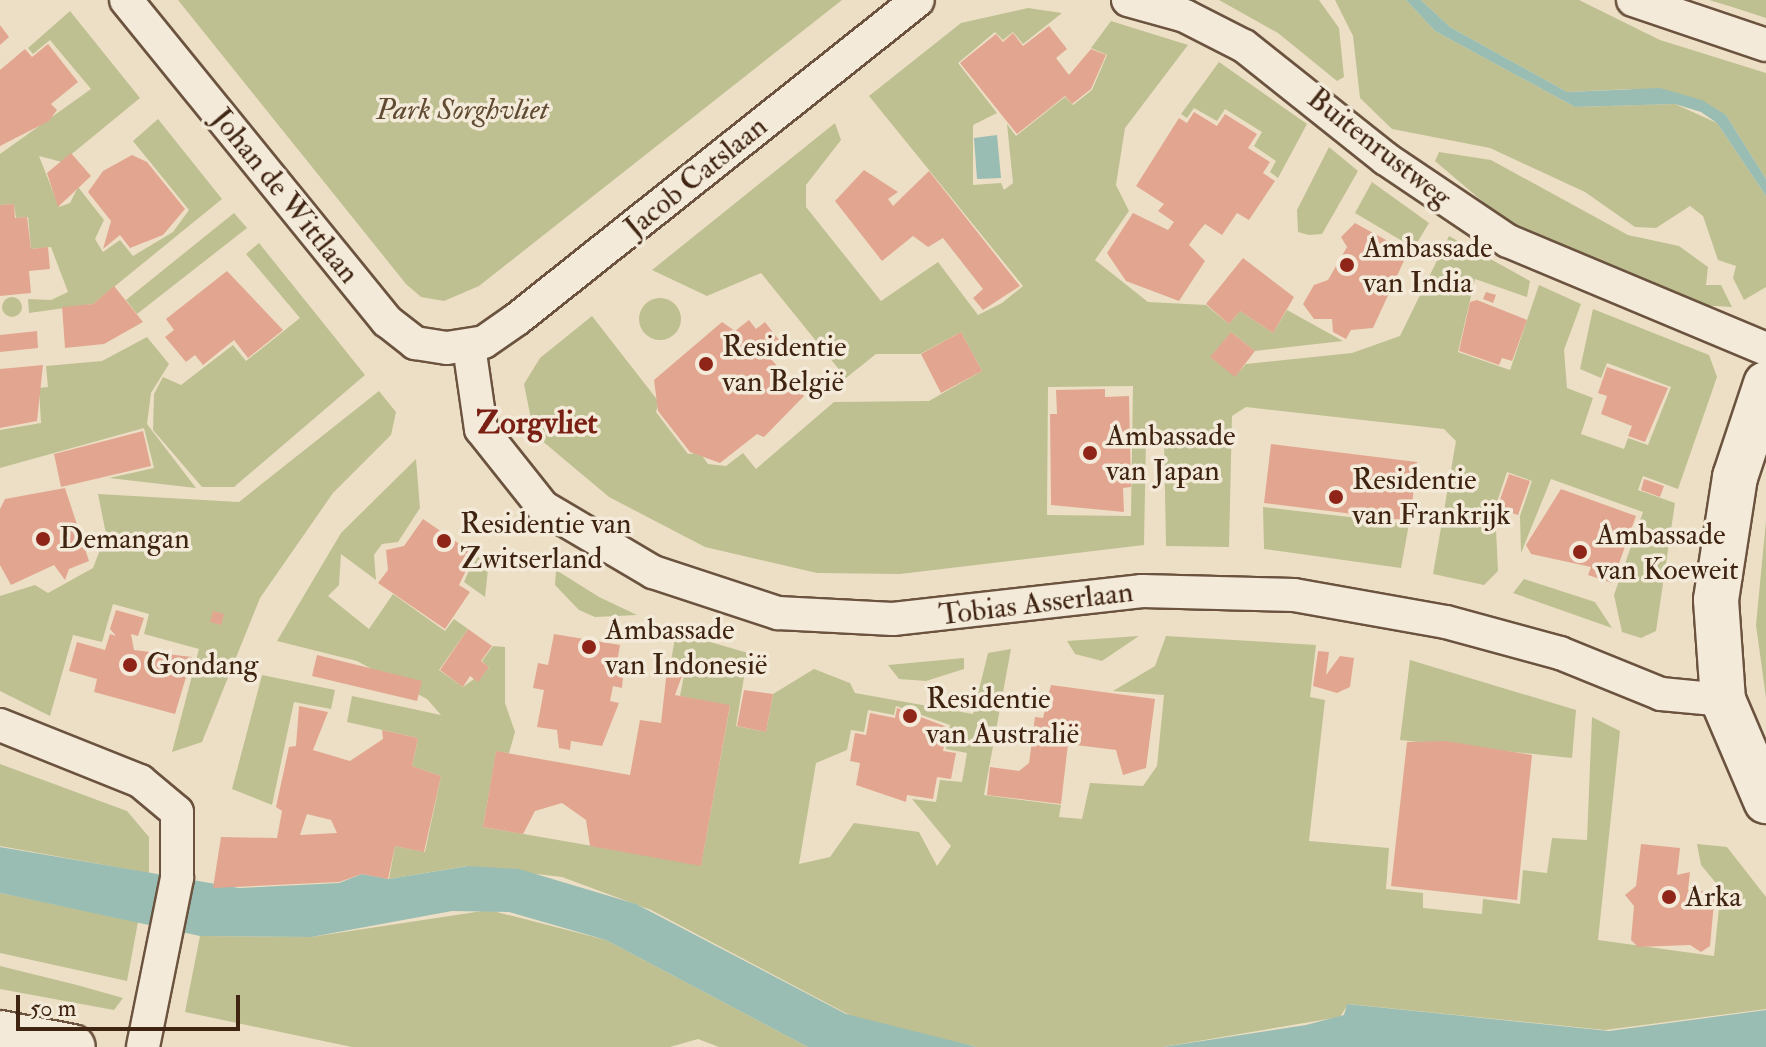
<!DOCTYPE html>
<html>
<head>
<meta charset="utf-8">
<style>
	body { margin:0 }
	#map { position:relative; width:1766px; height:1047px; overflow:hidden; background:#eddfc5; font-family:"IM FELL Double Pica",serif }
	div>[style] { position:absolute }
	.green>* { inset:0; background:#bec091 }
	.round { border-radius:50% }
	.water>* { inset:0; background:#99bdb2 }
	.building>* { inset:0; background:#e2a690 }
	.roads { filter:drop-shadow(2px 0 #6b533f) drop-shadow(-2px 0 #6b533f) drop-shadow(0 2px #6b533f) drop-shadow(0 -2px #6b533f) }
	.minor>* { height:32px; margin:-16px; padding:0 16px; transform-origin:16px; border-radius:16px; background:#f3ead9 }
	.secondary>* { height:44px; margin:-22px; padding:0 22px; transform-origin:22px; border-radius:22px; background:#f3ead9 }
	.dots>* { width:22px; height:22px; translate:-50% -50%; box-sizing:border-box; border:4px solid #f3ead9; border-radius:50% }
	span { translate:-50% -50%; white-space:nowrap; text-align:center; line-height:1.15; -webkit-text-stroke:7px #f3ead9; paint-order:stroke }
	.park-label { font-size:30px; color:#604b32; font-style:italic }
	.street-label { font-size:30px; color:#402412 }
	.poi-label { font-size:30px; color:#402412 }
	.left { translate:0 -50%; text-align:left }
	.neighbourhood-label { font-size:32px; color:#7a1f14; font-weight:700 }
	.scale { position:absolute; left:16px; top:995px; width:224px; height:36px; box-sizing:border-box; border:4px solid #402412; border-top:0; padding-left:10px; font-size:24px; line-height:28px; white-space:nowrap; color:#402412; -webkit-text-stroke:6px #f3ead9; paint-order:stroke }
</style>
</head>
<body>
<div id="map">
	<div class="green">
		<div style="clip-path:polygon(178px 0,842px 0,479px 286px,444px 301px,421px 297px,406px 284px)"></div>
		<div style="clip-path:polygon(1219px 0,1319px 0,1339px 28px,1344px 77px,1337px 81px,1278px 33px)"></div>
		<div style="clip-path:polygon(1335px 0,1406px 0,1435px 31px,1575px 107px,1675px 104px,1717px 123px,1766px 196px,1766px 287px,1744px 300px,1733px 278px,1736px 266px,1718px 260px,1703px 216px,1690px 206px,1656px 228px,1635px 227px,1585px 192px,1490px 148px,1392px 129px,1360px 98px,1353px 36px)"></div>
		<div style="clip-path:polygon(1421px 0,1579px 0,1660px 40px,1766px 73px,1766px 179px,1726px 115px,1630px 89px,1567px 92px,1450px 27px)"></div>
		<div style="clip-path:polygon(1709px 0,1766px 0,1766px 18px,1729px 6px)"></div>
		<div style="clip-path:polygon(evenodd,1028px 8px,1062px 13px,1023px 44px,1013px 32px,1003px 40px,995px 32px,958px 63px,997px 113px,973px 125px,973px 185px,1001px 183px,1004px 190px,1013px 183px,1007px 124px,1016px 136px,1065px 97px,1073px 105px,1092px 90px,1107px 55px,1091px 48px,1111px 21px,1188px 45px,1125px 128px,1116px 185px,1129px 211px,1095px 260px,1148px 302px,1206px 305px,1229px 324px,1240px 311px,1273px 333px,1287px 310px,1343px 341px,1255px 351px,1231px 332px,1211px 357px,1235px 376px,1246px 364px,1352px 353px,1400px 336px,1449px 236px,1530px 281px,1527px 297px,1475px 279px,1458px 352px,1510px 370px,1539px 285px,1581px 304px,1564px 350px,1567px 388px,1593px 398px,1581px 434px,1624px 449px,1628px 438px,1648px 445px,1671px 387px,1607px 363px,1601px 378px,1580px 369px,1593px 309px,1709px 355px,1717px 377px,1678px 489px,1643px 476px,1638px 490px,1675px 503px,1656px 631px,1641px 638px,1622px 632px,1614px 595px,1643px 512px,1551px 479px,1521px 553px,1520px 516px,1532px 481px,1507px 472px,1495px 508px,1498px 571px,1484px 585px,1433px 574px,1456px 441px,1444px 429px,1246px 407px,1232px 416px,1229px 547px,1166px 546px,1164px 440px,1146px 439px,1144px 545px,900px 574px,817px 573px,705px 547px,609px 497px,534px 434px,524px 384px,540px 358px,592px 316px,659px 402px,656px 412px,688px 454px,700px 453px,708px 464px,726px 466px,743px 453px,756px 469px,834px 402px,929px 401px,982px 371px,961px 332px,920px 354px,876px 354px,846px 378px,761px 273px,707px 296px,652px 270px,835px 123px,841px 140px,806px 185px,806px 207px,881px 301px,938px 262px,978px 315px,1002px 303px,1023px 286px,869px 96px,961px 23px,1028px 8px,1133px 386px,1131px 516px,1047px 515px,1048px 387px,1133px 386px)"></div>
		<div style="clip-path:polygon(70px 11px,140px 98px,62px 162px,39px 156px,59px 207px,70px 203px,78px 187px,104px 220px,95px 239px,103px 252px,120px 240px,133px 256px,173px 232px,189px 210px,133px 141px,158px 119px,222px 199px,93px 304px,29px 313px,28px 299px,51px 300px,68px 292px,51px 247px,31px 249px,28px 217px,16px 218px,14px 204px,0 205px,0 154px,91px 89px,50px 40px,33px 54px,28px 48px)"></div>
		<div style="clip-path:polygon(1219px 62px,1307px 124px,1278px 178px,1270px 172px,1276px 161px,1254px 146px,1262px 132px,1225px 109px,1217px 121px,1194px 108px,1187px 118px,1181px 114px)"></div>
		<div style="clip-path:polygon(1329px 147px,1358px 171px,1322px 234px,1309px 235px,1298px 232px,1297px 210px)"></div>
		<div style="clip-path:polygon(1439px 152px,1491px 160px,1628px 235px,1679px 246px,1708px 267px,1706px 285px,1721px 285px,1732px 307px,1698px 305px,1502px 218px,1435px 161px)"></div>
		<div style="clip-path:polygon(1372px 182px,1429px 223px,1414px 248px,1355px 213px)"></div>
		<div style="clip-path:polygon(234px 213px,247px 228px,137px 314px,126px 300px)"></div>
		<div style="clip-path:polygon(259px 243px,365px 375px,234px 487px,202px 487px,153px 430px,154px 394px,163px 377px,181px 385px,233px 345px,246px 361px,300px 318px,246px 254px)"></div>
		<div class="round" style="left:2px;top:297px;width:20px;height:20px"></div>
		<div class="round" style="left:639px;top:298px;width:42px;height:42px"></div>
		<div style="clip-path:polygon(147px 337px,169px 364px,151px 393px,147px 424px,196px 488px,109px 478px,154px 468px,144px 428px,0 468px,0 430px,41px 423px,39px 388px,48px 387px,46px 366px,102px 361px)"></div>
		<div style="clip-path:polygon(379px 391px,396px 412px,391px 435px,333px 493px,260px 598px,202px 742px,172px 752px,199px 649px,144px 634px,149px 614px,113px 604px,102px 642px,73px 635px,50px 716px,0 691px,0 596px,35px 585px,48px 593px,93px 568px,106px 534px,98px 494px,239px 502px)"></div>
		<div style="clip-path:polygon(evenodd,416px 459px,420px 508px,398px 542px,382px 544px,374px 555px,376px 580px,341px 554px,339px 585px,328px 596px,369px 629px,393px 594px,445px 631px,454px 619px,468px 629px,439px 670px,463px 687px,489px 668px,482px 661px,493px 646px,505px 647px,505px 703px,515px 732px,509px 753px,496px 752px,483px 827px,701px 865px,730px 706px,680px 696px,686px 665px,671px 661px,676px 632px,748px 653px,736px 726px,766px 732px,773px 694px,814px 669px,850px 683px,855px 693px,973px 714px,988px 653px,1011px 649px,984px 795px,1061px 805px,1059px 817px,1082px 819px,1090px 783px,1143px 786px,1157px 766px,1164px 695px,1113px 691px,1155px 666px,1166px 636px,1316px 645px,1310px 697px,1325px 700px,1309px 841px,1389px 848px,1386px 889px,1423px 893px,1423px 908px,1482px 914px,1483px 899px,1520px 904px,1523px 870px,1547px 873px,1552px 838px,1587px 840px,1592px 717px,1620px 731px,1598px 940px,1714px 956px,1721px 889px,1701px 865px,1697px 844px,1727px 847px,1766px 897px,1766px 1009px,1605px 1030px,1348px 1004px,1340px 1017px,1163px 1047px,977px 1047px,857px 1019px,651px 910px,562px 877px,467px 866px,389px 879px,395px 846px,425px 852px,441px 776px,412px 766px,418px 738px,347px 722px,352px 696px,441px 715px,427px 699px,357px 661px,277px 641px,341px 533px,416px 459px,896px 706px,950px 725px,946px 749px,967px 753px,962px 782px,940px 780px,936px 802px,912px 799px,951px 846px,937px 866px,919px 832px,854px 823px,830px 857px,799px 864px,816px 763px,847px 750px,851px 730px,864px 732px,868px 710px,894px 715px,896px 706px)"></div>
		<div style="clip-path:polygon(1263px 507px,1409px 524px,1401px 568px,1264px 549px)"></div>
		<div style="clip-path:polygon(1766px 521px,1766px 698px,1756px 625px)"></div>
		<div style="clip-path:polygon(476px 554px,488px 569px,485px 597px,464px 582px)"></div>
		<div style="clip-path:polygon(556px 570px,599px 597px,637px 615px,595px 617px,579px 610px,555px 585px)"></div>
		<div style="clip-path:polygon(1524px 579px,1595px 602px,1612px 628px,1513px 593px)"></div>
		<div style="clip-path:polygon(1139px 636px,1102px 661px,1075px 654px,1067px 641px)"></div>
		<div style="clip-path:polygon(964px 658px,964px 669px,926px 681px,899px 679px,888px 665px)"></div>
		<div style="clip-path:polygon(1410px 660px,1576px 710px,1572px 758px,1400px 740px)"></div>
		<div style="clip-path:polygon(262px 675px,335px 690px,331px 709px,294px 702px,272px 805px,232px 789px)"></div>
		<div style="clip-path:polygon(0 764px,127px 811px,149px 837px,149px 873px,0 846px)"></div>
		<div style="clip-path:polygon(0 893px,138px 922px,127px 981px,0 953px)"></div>
		<div style="clip-path:polygon(489px 910px,606px 940px,808px 1047px,719px 1047px,698px 1039px,670px 1047px,352px 1047px,185px 1012px,200px 936px,311px 937px)"></div>
		<div style="clip-path:polygon(0 966px,77px 985px,123px 998px,114px 1010px,0 989px)"></div>
	</div>
	<div class="water">
		<div style="clip-path:polygon(1406px 0,1421px 0,1450px 27px,1567px 92px,1660px 88px,1702px 100px,1726px 115px,1766px 179px,1766px 196px,1717px 123px,1701px 112px,1675px 104px,1575px 107px,1435px 31px)"></div>
		<div style="clip-path:polygon(997px 135px,1001px 178px,977px 179px,974px 138px)"></div>
		<div style="clip-path:polygon(0 847px,239px 888px,339px 883px,362px 874px,389px 879px,468px 866px,519px 869px,636px 904px,846px 1014px,977px 1047px,808px 1047px,606px 940px,509px 912px,452px 911px,311px 937px,200px 936px,0 893px)"></div>
		<div style="clip-path:polygon(1347px 1004px,1609px 1031px,1766px 1010px,1766px 1047px,1163px 1047px,1306px 1025px,1344px 1015px)"></div>
	</div>
	<div class="building">
		<div style="clip-path:polygon(0 25px,9px 37px,0 45px)"></div>
		<div style="clip-path:polygon(1049px 26px,1067px 49px,1056px 58px,1069px 75px,1091px 49px,1106px 55px,1091px 89px,1072px 104px,1065px 96px,1017px 134px,960px 63px,996px 34px,1003px 42px,1013px 33px,1023px 46px)"></div>
		<div style="clip-path:polygon(48px 44px,78px 82px,51px 104px,57px 110px,49px 121px,0 146px,0 70px,25px 49px,32px 57px)"></div>
		<div style="clip-path:polygon(1194px 112px,1217px 126px,1225px 114px,1257px 134px,1248px 148px,1270px 162px,1263px 173px,1275px 181px,1249px 220px,1237px 213px,1222px 235px,1205px 224px,1199px 231px,1189px 245px,1205px 261px,1179px 301px,1126px 281px,1107px 253px,1133px 213px,1168px 230px,1174px 222px,1158px 211px,1164px 204px,1136px 186px,1179px 118px,1187px 123px)"></div>
		<div style="clip-path:polygon(71px 153px,91px 176px,58px 207px,47px 173px)"></div>
		<div style="clip-path:polygon(132px 155px,147px 162px,185px 209px,163px 235px,130px 248px,120px 235px,103px 249px,111px 221px,88px 192px,103px 171px)"></div>
		<div style="clip-path:polygon(864px 170px,898px 192px,888px 199px,893px 206px,929px 171px,1020px 286px,983px 310px,973px 298px,983px 289px,943px 238px,928px 247px,913px 236px,882px 261px,835px 201px)"></div>
		<div style="clip-path:polygon(14px 204px,15px 218px,27px 217px,31px 249px,48px 247px,50px 269px,29px 271px,31px 293px,0 296px,0 205px)"></div>
		<div style="clip-path:polygon(1355px 223px,1408px 252px,1373px 328px,1351px 330px,1346px 339px,1333px 332px,1332px 319px,1314px 319px,1303px 304px,1314px 285px,1328px 280px,1347px 247px,1341px 237px)"></div>
		<div style="clip-path:polygon(1243px 258px,1294px 297px,1273px 333px,1240px 311px,1229px 324px,1206px 304px)"></div>
		<div style="clip-path:polygon(227px 271px,283px 330px,248px 358px,234px 340px,203px 365px,195px 355px,186px 362px,165px 337px,174px 330px,166px 319px)"></div>
		<div style="clip-path:polygon(114px 286px,143px 322px,104px 344px,65px 348px,62px 307px,93px 304px)"></div>
		<div style="clip-path:polygon(1486px 292px,1496px 295px,1493px 303px,1483px 299px)"></div>
		<div style="clip-path:polygon(1477px 300px,1527px 320px,1512px 361px,1502px 358px,1499px 365px,1459px 351px,1470px 302px)"></div>
		<div style="clip-path:polygon(749px 320px,756px 329px,765px 322px,785px 348px,771px 359px,804px 396px,764px 437px,757px 434px,720px 463px,690px 452px,658px 411px,654px 380px,722px 322px,735px 331px)"></div>
		<div style="clip-path:polygon(37px 331px,38px 348px,0 352px,0 335px)"></div>
		<div style="clip-path:polygon(961px 332px,982px 371px,941px 393px,921px 354px)"></div>
		<div style="clip-path:polygon(1231px 332px,1255px 351px,1235px 377px,1210px 357px)"></div>
		<div style="clip-path:polygon(43px 365px,37px 421px,0 428px,0 369px)"></div>
		<div style="clip-path:polygon(1607px 367px,1668px 388px,1645px 442px,1628px 436px,1632px 426px,1601px 414px,1607px 396px,1598px 393px)"></div>
		<div style="clip-path:polygon(1105px 389px,1105px 397px,1129px 396px,1131px 487px,1123px 488px,1124px 512px,1051px 505px,1050px 414px,1057px 414px,1056px 390px)"></div>
		<div style="clip-path:polygon(143px 431px,151px 466px,61px 487px,54px 454px)"></div>
		<div style="clip-path:polygon(1271px 444px,1417px 462px,1410px 521px,1264px 503px)"></div>
		<div style="clip-path:polygon(1509px 474px,1530px 481px,1518px 515px,1497px 508px)"></div>
		<div style="clip-path:polygon(1644px 479px,1664px 486px,1660px 497px,1641px 490px)"></div>
		<div style="clip-path:polygon(65px 488px,89px 561px,69px 569px,65px 580px,54px 565px,11px 585px,0 565px,0 509px,5px 499px)"></div>
		<div style="clip-path:polygon(1561px 489px,1636px 516px,1612px 583px,1588px 575px,1591px 567px,1531px 554px,1526px 545px)"></div>
		<div style="clip-path:polygon(423px 519px,474px 554px,459px 585px,470px 592px,445px 629px,378px 583px,388px 570px,386px 550px,404px 546px)"></div>
		<div style="clip-path:polygon(116px 610px,144px 618px,138px 636px,131px 634px,134px 650px,192px 657px,175px 714px,94px 692px,97px 679px,69px 671px,77px 642px,105px 650px,110px 634px,116px 636px,110px 629px)"></div>
		<div style="clip-path:polygon(213px 611px,224px 614px,221px 625px,210px 622px)"></div>
		<div style="clip-path:polygon(468px 629px,492px 646px,481px 661px,489px 667px,478px 682px,470px 676px,463px 687px,440px 670px)"></div>
		<div style="clip-path:polygon(554px 634px,620px 645px,615px 675px,623px 677px,622px 688px,613px 686px,610px 701px,619px 703px,602px 746px,571px 741px,570px 750px,559px 748px,557px 730px,537px 727px,544px 690px,533px 688px,538px 663px,548px 665px)"></div>
		<div style="clip-path:polygon(1318px 651px,1329px 652px,1326px 675px,1340px 656px,1354px 658px,1350px 687px,1337px 693px,1313px 686px)"></div>
		<div style="clip-path:polygon(317px 655px,422px 681px,417px 701px,312px 676px)"></div>
		<div style="clip-path:polygon(668px 661px,686px 665px,675px 695px,730px 705px,701px 866px,590px 846px,586px 820px,562px 803px,535px 811px,523px 834px,483px 827px,496px 751px,630px 775px,640px 720px,661px 723px)"></div>
		<div style="clip-path:polygon(1051px 685px,1155px 699px,1146px 768px,1123px 775px,1116px 750px,1068px 744px,1061px 804px,987px 795px,990px 767px,1019px 771px,1029px 763px,1035px 717px,1043px 718px)"></div>
		<div style="clip-path:polygon(744px 690px,773px 694px,766px 732px,737px 726px)"></div>
		<div style="clip-path:polygon(evenodd,299px 706px,328px 712px,313px 750px,350px 761px,383px 739px,382px 730px,418px 738px,412px 766px,441px 776px,424px 852px,395px 846px,388px 879px,362px 874px,339px 882px,213px 888px,221px 837px,277px 838px,282px 811px,276px 807px,289px 747px,296px 746px,299px 706px,307px 814px,331px 820px,337px 833px,300px 835px,307px 814px)"></div>
		<div style="clip-path:polygon(897px 708px,947px 727px,943px 751px,956px 753px,951px 779px,937px 777px,933px 799px,907px 795px,906px 802px,856px 785px,860px 763px,850px 761px,855px 733px,866px 735px,870px 713px,895px 718px)"></div>
		<div style="clip-path:polygon(1446px 741px,1532px 755px,1517px 900px,1391px 886px,1407px 742px)"></div>
		<div style="clip-path:polygon(1641px 844px,1680px 848px,1677px 875px,1690px 872px,1688px 890px,1715px 892px,1710px 946px,1701px 952px,1690px 945px,1638px 947px,1631px 940px,1634px 906px,1625px 895px,1636px 886px)"></div>
	</div>
	<div class="roads">
		<div class="minor">
			<div style="left:126px;top:0;width:414px;rotate:50.9deg"></div>
			<div style="left:387px;top:321px;width:36px;rotate:38deg"></div>
			<div style="left:415px;top:343px;width:32px;rotate:9deg"></div>
			<div style="left:447px;top:348px;width:37px;rotate:-9deg"></div>
			<div style="left:484px;top:342px;width:40px;rotate:-34.9deg"></div>
			<div style="left:517px;top:319px;width:512px;rotate:-38.5deg"></div>
			<div style="left:1128px;top:0;width:59px;rotate:15.7deg"></div>
			<div style="left:1185px;top:16px;width:66px;rotate:27deg"></div>
			<div style="left:1244px;top:46px;width:181px;rotate:38.5deg"></div>
			<div style="left:1386px;top:159px;width:147px;rotate:33.9deg"></div>
			<div style="left:1508px;top:241px;width:280px;rotate:22.7deg"></div>
			<div style="left:1633px;top:0;width:140px;rotate:18.7deg"></div>
			<div style="left:469px;top:346px;width:84px;rotate:81.8deg"></div>
			<div style="left:481px;top:429px;width:100px;rotate:51.5deg"></div>
			<div style="left:543px;top:507px;width:128px;rotate:30.6deg"></div>
			<div style="left:653px;top:572px;width:132px;rotate:18.2deg"></div>
			<div style="left:778px;top:613px;width:115px;rotate:3deg"></div>
			<div style="left:893px;top:619px;width:251px;rotate:-6.4deg"></div>
			<div style="left:1142px;top:591px;width:152px;rotate:1.5deg"></div>
			<div style="left:1294px;top:595px;width:154px;rotate:10.1deg"></div>
			<div style="left:1446px;top:622px;width:118px;rotate:15.2deg"></div>
			<div style="left:1560px;top:653px;width:109px;rotate:22.1deg"></div>
			<div style="left:1661px;top:694px;width:62px;rotate:5.5deg"></div>
			<div style="left:0;top:725px;width:151px;rotate:21.8deg"></div>
			<div style="left:140px;top:781px;width:48px;rotate:40deg"></div>
			<div style="left:177px;top:812px;width:66px;rotate:90deg"></div>
			<div style="left:177px;top:878px;width:172px;rotate:101.4deg"></div>
		</div>
		<div class="secondary">
			<div style="left:1766px;top:384px;width:98px;rotate:108.4deg"></div>
			<div style="left:1735px;top:477px;width:124px;rotate:98.8deg"></div>
			<div style="left:1716px;top:600px;width:100px;rotate:86deg"></div>
			<div style="left:1723px;top:700px;width:110px;rotate:66.9deg"></div>
			<div style="left:0;top:1033px;width:74px;rotate:10.9deg"></div>
		</div>
	</div>
	<div class="dots">
		<div style="left:1347px;top:265px;background:#8f2418"></div>
		<div style="left:706px;top:364px;background:#8f2418"></div>
		<div style="left:1090px;top:453px;background:#8f2418"></div>
		<div style="left:1336px;top:497px;background:#8f2418"></div>
		<div style="left:43px;top:539px;background:#8f2418"></div>
		<div style="left:444px;top:541px;background:#8f2418"></div>
		<div style="left:1580px;top:552px;background:#8f2418"></div>
		<div style="left:589px;top:647px;background:#8f2418"></div>
		<div style="left:130px;top:665px;background:#8f2418"></div>
		<div style="left:910px;top:716px;background:#8f2418"></div>
		<div style="left:1669px;top:897px;background:#8f2418"></div>
	</div>
	<div class="park-label">
		<span style="left:462px;top:110px">Park Sorghvliet</span>
	</div>
	<div class="street-label">
		<span style="left:1379px;top:148px;rotate:38deg">Buitenrustweg</span>
		<span style="left:696px;top:177px;rotate:-39deg">Jacob Catslaan</span>
		<span style="left:285px;top:196px;rotate:51deg">Johan de Wittlaan</span>
		<span style="left:1036px;top:604px;rotate:-7deg">Tobias Asserlaan</span>
	</div>
	<div class="poi-label">
		<span class="left" style="left:1363px;top:265px">Ambassade<br>van India</span>
		<span class="left" style="left:722px;top:364px">Residentie<br>van België</span>
		<span class="left" style="left:1106px;top:453px">Ambassade<br>van Japan</span>
		<span class="left" style="left:1352px;top:497px">Residentie<br>van Frankrijk</span>
		<span class="left" style="left:460px;top:541px">Residentie van<br>Zwitserland</span>
		<span class="left" style="left:1596px;top:552px">Ambassade<br>van Koeweit</span>
		<span class="left" style="left:59px;top:539px">Demangan</span>
		<span class="left" style="left:605px;top:647px">Ambassade<br>van Indonesië</span>
		<span class="left" style="left:146px;top:665px">Gondang</span>
		<span class="left" style="left:926px;top:716px">Residentie<br>van Australië</span>
		<span class="left" style="left:1685px;top:897px">Arka</span>
	</div>
	<div class="neighbourhood-label">
		<span style="left:537px;top:423px">Zorgvliet</span>
	</div>
	<div class="scale">50 m</div>
</div>
</body>
</html>
